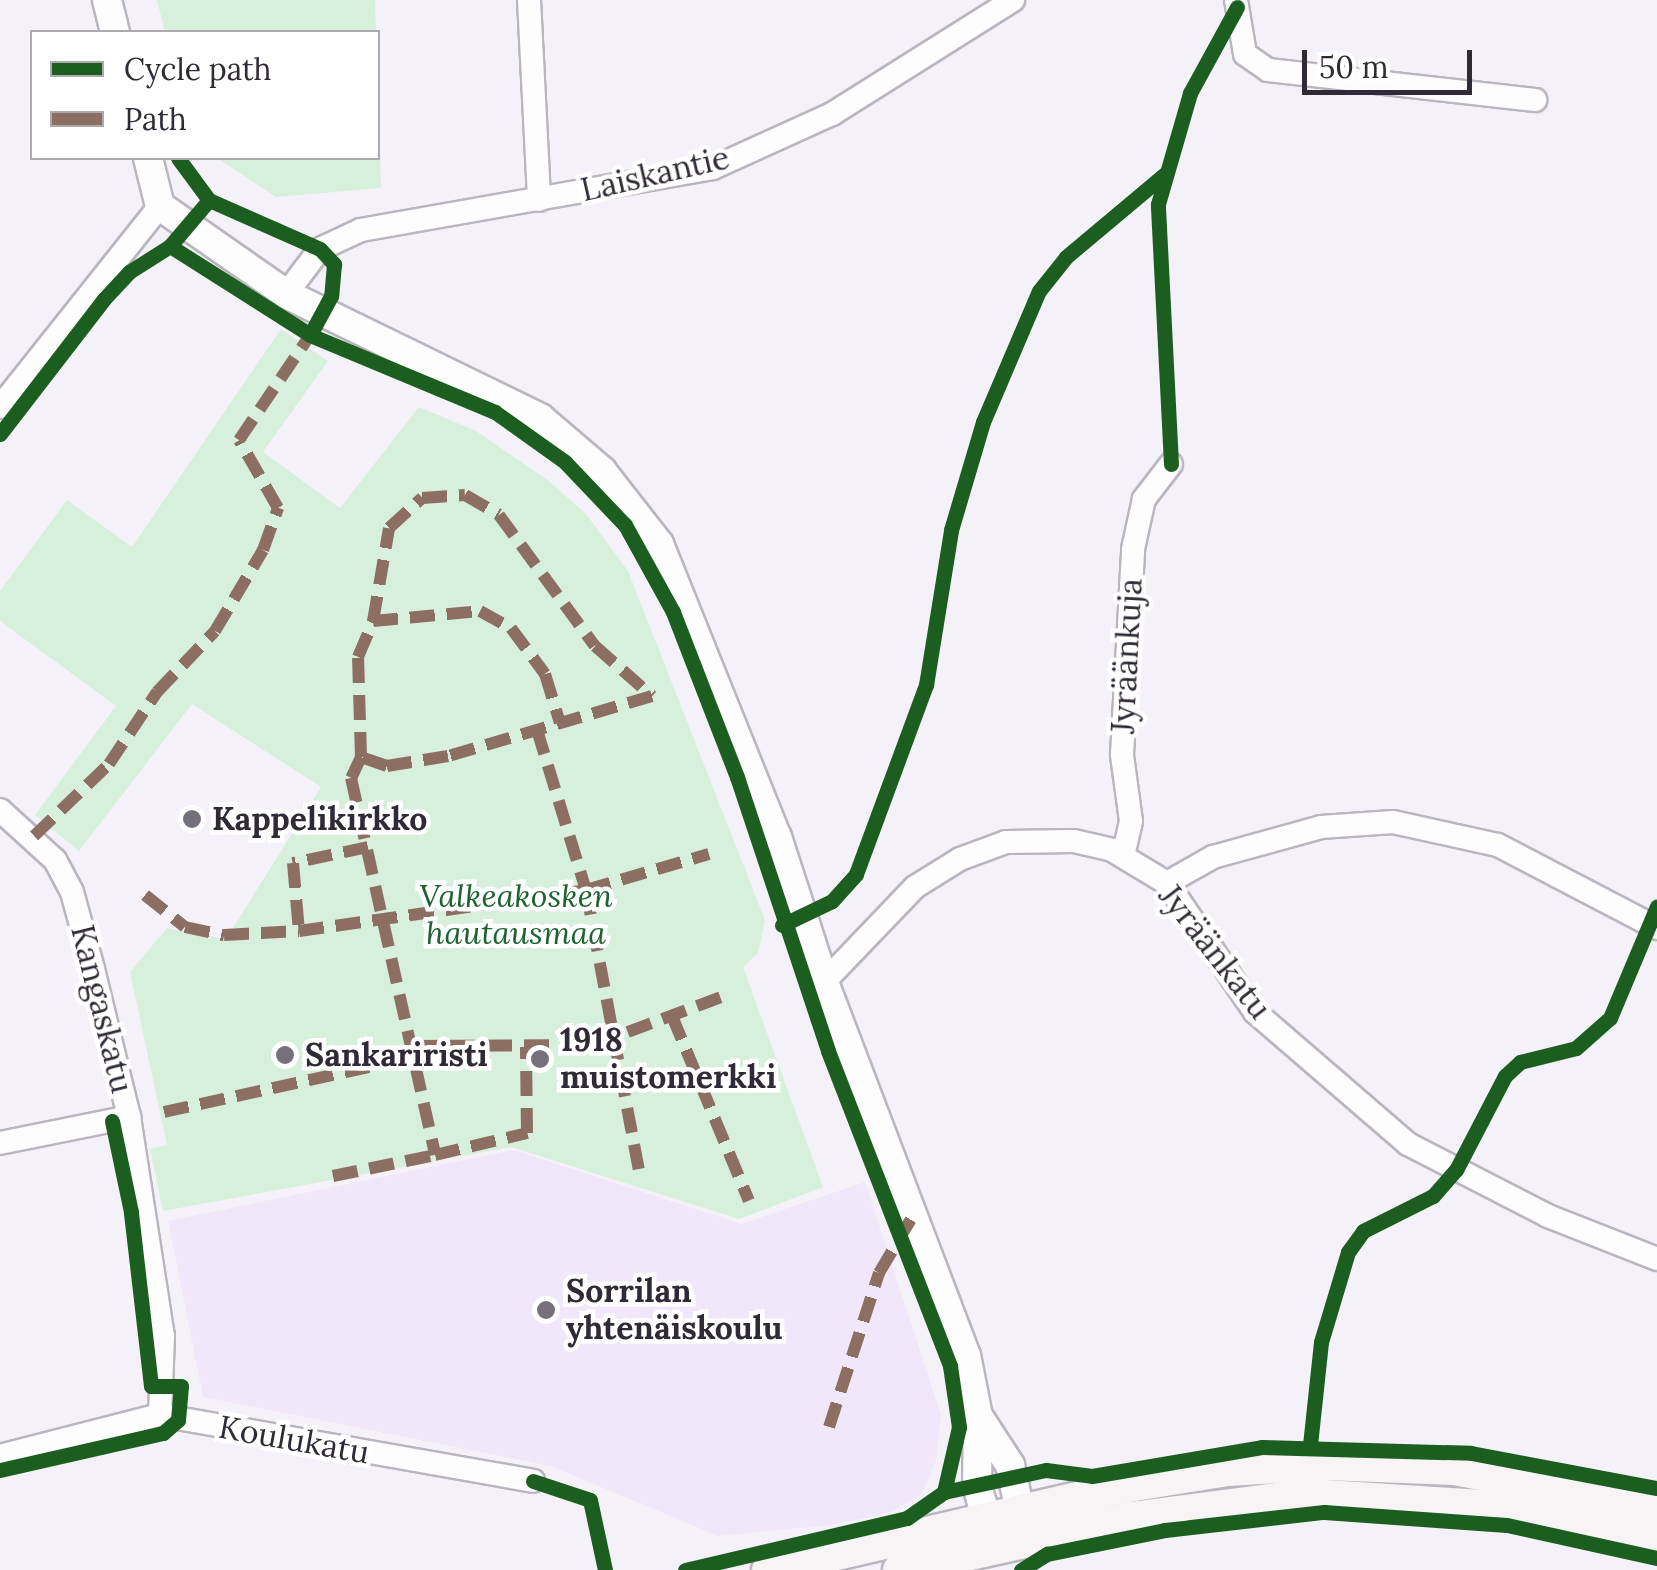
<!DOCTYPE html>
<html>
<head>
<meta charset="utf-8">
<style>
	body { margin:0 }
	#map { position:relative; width:1657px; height:1570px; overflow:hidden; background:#f5f1f8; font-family:Lora,serif }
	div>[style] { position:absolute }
	.built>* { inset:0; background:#f1e7fb }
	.green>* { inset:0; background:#d7f0dc }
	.roads { filter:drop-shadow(2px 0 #bab5be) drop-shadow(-2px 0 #bab5be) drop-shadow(0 2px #bab5be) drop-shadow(0 -2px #bab5be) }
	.minor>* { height:22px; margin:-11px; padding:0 11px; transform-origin:11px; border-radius:11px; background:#fefdfe }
	.tertiary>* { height:28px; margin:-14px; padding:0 14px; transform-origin:14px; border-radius:14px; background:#fefdfe }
	.secondary>* { height:32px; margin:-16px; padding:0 16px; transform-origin:16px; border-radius:16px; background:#f8f4f5 }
	.quiet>* { height:12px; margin-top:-6px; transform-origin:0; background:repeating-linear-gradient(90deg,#8d6e63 0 25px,transparent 0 37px) }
	.cycleway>* { height:15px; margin:-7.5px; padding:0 7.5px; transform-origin:7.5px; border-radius:7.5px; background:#1b5e20 }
	.dots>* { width:28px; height:28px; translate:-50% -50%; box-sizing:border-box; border:5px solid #fff; border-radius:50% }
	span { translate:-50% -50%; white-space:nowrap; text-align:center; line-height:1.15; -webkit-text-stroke:9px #fff; paint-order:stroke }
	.street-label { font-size:32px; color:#302a36 }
	.poi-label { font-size:32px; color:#302a36; font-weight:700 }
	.left { translate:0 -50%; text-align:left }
	.park-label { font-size:32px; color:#1c6330; font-style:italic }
	.legend { position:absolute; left:30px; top:30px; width:350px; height:130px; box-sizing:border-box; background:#fff; border:2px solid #acaaaf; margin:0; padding:12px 18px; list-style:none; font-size:30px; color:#302a36 }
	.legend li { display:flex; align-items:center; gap:20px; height:50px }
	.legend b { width:50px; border:2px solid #acaaaf }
	.scale { position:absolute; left:1302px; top:50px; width:170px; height:45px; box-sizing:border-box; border:5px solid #302a36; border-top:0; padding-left:12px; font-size:30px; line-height:35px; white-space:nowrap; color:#302a36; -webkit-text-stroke:8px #fff; paint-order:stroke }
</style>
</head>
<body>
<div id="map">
	<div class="built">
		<div style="clip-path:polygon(514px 1150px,741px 1224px,865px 1182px,941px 1415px,936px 1461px,921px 1495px,889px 1513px,831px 1525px,718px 1536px,551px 1466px,203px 1397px,168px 1221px)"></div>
	</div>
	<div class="green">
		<div style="clip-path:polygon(157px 0,375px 0,376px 32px,165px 32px)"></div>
		<div style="clip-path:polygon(378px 84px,381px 188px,276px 197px,217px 158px,378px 158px)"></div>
		<div style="clip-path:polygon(281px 329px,328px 361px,263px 452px,340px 508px,419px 407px,476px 431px,549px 481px,586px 514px,628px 571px,765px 920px,758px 953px,743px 967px,823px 1187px,739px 1219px,511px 1147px,163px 1211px,150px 1149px,167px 1145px,130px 972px,167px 928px,226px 939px,321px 787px,192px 704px,79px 851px,35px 815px,116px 706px,0 621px,0 591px,67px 500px,132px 547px)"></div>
	</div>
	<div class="roads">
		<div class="minor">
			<div style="left:529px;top:0;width:200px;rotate:87.1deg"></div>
			<div style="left:1236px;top:0;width:55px;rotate:80.5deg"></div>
			<div style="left:1245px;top:54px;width:28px;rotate:35deg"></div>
			<div style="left:1268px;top:70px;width:269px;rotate:6.4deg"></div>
			<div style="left:286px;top:294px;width:56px;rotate:-52.9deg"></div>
			<div style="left:320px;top:249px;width:45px;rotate:-24.9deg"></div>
			<div style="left:361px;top:230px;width:357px;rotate:-10deg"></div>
			<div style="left:713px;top:168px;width:131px;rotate:-24.4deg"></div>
			<div style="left:832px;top:114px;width:214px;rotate:-32.2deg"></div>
			<div style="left:0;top:407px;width:257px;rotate:-51.5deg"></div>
			<div style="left:0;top:810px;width:74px;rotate:42.3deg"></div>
			<div style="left:55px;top:860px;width:36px;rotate:62deg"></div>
			<div style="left:72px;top:892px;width:80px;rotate:74.7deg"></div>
			<div style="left:93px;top:969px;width:152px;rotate:76.3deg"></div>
			<div style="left:129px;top:1117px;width:222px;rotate:81.2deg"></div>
			<div style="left:163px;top:1336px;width:79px;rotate:92.2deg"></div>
			<div style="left:1123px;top:856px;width:36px;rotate:-77deg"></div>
			<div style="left:1131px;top:821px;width:67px;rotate:-97.8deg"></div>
			<div style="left:1122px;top:755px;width:206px;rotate:-86.9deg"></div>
			<div style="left:1133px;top:549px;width:51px;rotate:-77.6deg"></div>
			<div style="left:1144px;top:499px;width:44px;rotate:-52.4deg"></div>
			<div style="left:1167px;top:883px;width:53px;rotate:-29.5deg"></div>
			<div style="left:1213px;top:857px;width:112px;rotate:-15.5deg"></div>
			<div style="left:1321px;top:827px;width:72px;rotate:-4deg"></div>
			<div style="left:1393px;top:822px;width:107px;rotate:12.4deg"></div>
			<div style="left:1498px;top:845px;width:179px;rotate:27.6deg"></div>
			<div style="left:824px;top:982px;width:132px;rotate:-46.2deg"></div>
			<div style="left:915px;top:887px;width:53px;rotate:-31.9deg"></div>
			<div style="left:960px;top:859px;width:49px;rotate:-20.3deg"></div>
			<div style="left:1006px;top:842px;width:68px;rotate:-0.8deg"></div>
			<div style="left:1074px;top:841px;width:39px;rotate:13deg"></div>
			<div style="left:1112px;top:850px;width:64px;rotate:31deg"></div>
			<div style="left:1167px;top:883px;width:156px;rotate:55.7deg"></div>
			<div style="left:1255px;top:1012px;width:202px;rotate:40.8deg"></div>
			<div style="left:1408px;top:1144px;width:157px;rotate:27.2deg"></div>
			<div style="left:1548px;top:1216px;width:117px;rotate:21.5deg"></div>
			<div style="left:0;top:1143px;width:132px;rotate:-11.4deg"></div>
			<div style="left:0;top:1456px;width:165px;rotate:-14.4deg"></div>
			<div style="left:160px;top:1415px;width:379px;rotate:10deg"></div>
		</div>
		<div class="tertiary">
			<div style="left:107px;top:0;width:33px;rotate:76deg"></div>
			<div style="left:148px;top:158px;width:49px;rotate:76deg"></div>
			<div style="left:160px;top:206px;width:154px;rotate:34.9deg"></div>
			<div style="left:286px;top:294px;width:283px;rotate:26deg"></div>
			<div style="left:540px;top:418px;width:82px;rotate:40.5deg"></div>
			<div style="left:602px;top:471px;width:93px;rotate:52deg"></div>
			<div style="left:659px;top:544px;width:316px;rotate:68.1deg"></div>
			<div style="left:777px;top:837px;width:152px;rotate:72deg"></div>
			<div style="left:824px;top:982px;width:399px;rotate:69.2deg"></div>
			<div style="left:966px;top:1355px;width:62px;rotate:78.9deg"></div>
			<div style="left:978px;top:1416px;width:70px;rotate:90.8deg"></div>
			<div style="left:977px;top:1486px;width:53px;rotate:73.6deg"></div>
			<div style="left:978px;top:1416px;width:59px;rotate:56.9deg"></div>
			<div style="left:1010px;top:1465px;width:47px;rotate:77.7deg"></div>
			<div style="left:1020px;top:1511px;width:18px;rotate:119deg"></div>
		</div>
		<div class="secondary">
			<div style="left:768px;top:1570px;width:376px;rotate:-13.1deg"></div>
			<div style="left:1134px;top:1485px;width:95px;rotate:-9.1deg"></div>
			<div style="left:1228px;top:1470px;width:98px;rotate:-3.5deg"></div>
			<div style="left:1326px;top:1464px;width:129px;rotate:2.2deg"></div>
			<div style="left:1455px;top:1469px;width:206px;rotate:11.2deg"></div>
			<div style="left:899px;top:1570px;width:238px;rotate:-12.6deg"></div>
			<div style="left:1131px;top:1518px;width:179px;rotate:-7.4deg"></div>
			<div style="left:1309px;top:1495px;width:225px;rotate:3.6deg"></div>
			<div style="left:1534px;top:1509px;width:126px;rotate:12.4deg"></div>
		</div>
	</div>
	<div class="quiet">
		<div style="left:373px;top:621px;width:94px;rotate:-80.2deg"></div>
		<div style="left:389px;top:528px;width:45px;rotate:-42.3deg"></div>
		<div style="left:422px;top:498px;width:43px;rotate:-4deg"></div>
		<div style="left:465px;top:495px;width:39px;rotate:30deg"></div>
		<div style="left:499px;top:515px;width:162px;rotate:53.8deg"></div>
		<div style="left:595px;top:646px;width:76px;rotate:41.3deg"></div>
		<div style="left:652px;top:696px;width:213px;rotate:163.6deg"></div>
		<div style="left:448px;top:756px;width:62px;rotate:170.7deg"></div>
		<div style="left:387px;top:766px;width:28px;rotate:-161deg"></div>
		<div style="left:361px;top:757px;width:100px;rotate:-91.7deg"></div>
		<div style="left:358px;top:657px;width:39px;rotate:-67deg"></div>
		<div style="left:373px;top:621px;width:107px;rotate:-5.3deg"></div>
		<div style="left:480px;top:611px;width:35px;rotate:29deg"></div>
		<div style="left:511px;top:628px;width:57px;rotate:53.5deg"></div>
		<div style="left:545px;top:674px;width:51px;rotate:73deg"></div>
		<div style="left:537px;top:730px;width:167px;rotate:73deg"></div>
		<div style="left:586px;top:890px;width:286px;rotate:79.3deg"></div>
		<div style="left:361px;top:757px;width:23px;rotate:115deg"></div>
		<div style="left:351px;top:778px;width:386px;rotate:77.4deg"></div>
		<div style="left:435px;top:1155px;width:95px;rotate:-13.4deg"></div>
		<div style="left:527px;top:1133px;width:86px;rotate:-90.7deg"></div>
		<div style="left:34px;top:836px;width:104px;rotate:-43.8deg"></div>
		<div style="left:109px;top:764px;width:87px;rotate:-56.3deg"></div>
		<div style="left:157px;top:692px;width:84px;rotate:-46.4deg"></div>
		<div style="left:215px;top:631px;width:94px;rotate:-59.3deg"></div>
		<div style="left:263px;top:550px;width:45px;rotate:-70.3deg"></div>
		<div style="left:278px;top:508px;width:78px;rotate:-119.8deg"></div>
		<div style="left:239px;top:440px;width:127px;rotate:-55.9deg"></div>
		<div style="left:368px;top:847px;width:77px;rotate:168deg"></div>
		<div style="left:293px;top:863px;width:68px;rotate:85deg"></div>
		<div style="left:299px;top:931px;width:290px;rotate:-8.1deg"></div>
		<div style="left:586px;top:890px;width:128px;rotate:-16.3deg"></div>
		<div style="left:145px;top:895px;width:51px;rotate:38.7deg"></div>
		<div style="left:185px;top:927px;width:40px;rotate:12deg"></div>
		<div style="left:224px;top:935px;width:75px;rotate:-3.1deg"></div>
		<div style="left:672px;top:1016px;width:200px;rotate:67.4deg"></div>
		<div style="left:413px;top:1046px;width:180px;rotate:-0.3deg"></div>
		<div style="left:593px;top:1045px;width:148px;rotate:-20.5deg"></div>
		<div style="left:164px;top:1112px;width:257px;rotate:-12.4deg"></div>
		<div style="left:333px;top:1176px;width:104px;rotate:-11.6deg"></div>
		<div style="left:829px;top:1427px;width:162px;rotate:-72deg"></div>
		<div style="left:879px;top:1273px;width:69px;rotate:-59.3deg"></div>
	</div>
	<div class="cycleway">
		<div style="left:178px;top:158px;width:52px;rotate:53.6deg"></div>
		<div style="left:209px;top:200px;width:121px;rotate:23.8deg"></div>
		<div style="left:320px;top:249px;width:21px;rotate:47deg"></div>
		<div style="left:334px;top:264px;width:32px;rotate:95deg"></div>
		<div style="left:331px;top:296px;width:44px;rotate:118.3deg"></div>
		<div style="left:170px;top:246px;width:166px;rotate:32.4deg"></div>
		<div style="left:310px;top:335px;width:200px;rotate:22.6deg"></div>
		<div style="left:495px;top:412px;width:86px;rotate:35.5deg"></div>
		<div style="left:565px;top:462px;width:87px;rotate:46.4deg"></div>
		<div style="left:625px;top:525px;width:99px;rotate:61.1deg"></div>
		<div style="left:673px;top:612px;width:177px;rotate:68.8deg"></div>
		<div style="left:737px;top:777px;width:289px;rotate:71.6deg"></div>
		<div style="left:828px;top:1051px;width:338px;rotate:68.8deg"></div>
		<div style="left:950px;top:1366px;width:62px;rotate:81.6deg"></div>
		<div style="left:959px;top:1427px;width:67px;rotate:103deg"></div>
		<div style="left:0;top:434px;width:170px;rotate:-52.4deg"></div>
		<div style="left:104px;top:299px;width:37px;rotate:-47deg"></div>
		<div style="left:129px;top:272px;width:49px;rotate:-32.4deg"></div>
		<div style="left:170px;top:246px;width:60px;rotate:-49.7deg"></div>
		<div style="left:1171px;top:464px;width:260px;rotate:-92.9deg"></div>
		<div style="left:1158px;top:204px;width:116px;rotate:-73.9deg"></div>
		<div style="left:1190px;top:93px;width:98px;rotate:-61.3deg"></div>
		<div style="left:782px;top:925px;width:55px;rotate:-25.6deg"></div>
		<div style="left:832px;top:901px;width:36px;rotate:-48deg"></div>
		<div style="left:856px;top:874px;width:202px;rotate:-69.7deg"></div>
		<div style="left:926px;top:685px;width:157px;rotate:-80.8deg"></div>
		<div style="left:951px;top:530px;width:113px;rotate:-73.5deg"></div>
		<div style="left:983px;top:422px;width:142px;rotate:-66.9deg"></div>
		<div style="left:1039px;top:291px;width:43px;rotate:-51.5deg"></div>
		<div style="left:1066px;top:257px;width:129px;rotate:-40deg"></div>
		<div style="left:1310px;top:1445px;width:104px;rotate:-83.9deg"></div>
		<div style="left:1321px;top:1342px;width:94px;rotate:-73.3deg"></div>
		<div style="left:1348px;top:1252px;width:26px;rotate:-54deg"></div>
		<div style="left:1363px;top:1231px;width:78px;rotate:-26.6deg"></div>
		<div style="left:1433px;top:1196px;width:35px;rotate:-49deg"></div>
		<div style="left:1456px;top:1170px;width:106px;rotate:-62.5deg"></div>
		<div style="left:1505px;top:1076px;width:21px;rotate:-43deg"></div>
		<div style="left:1520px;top:1062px;width:58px;rotate:-14deg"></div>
		<div style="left:1576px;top:1048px;width:45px;rotate:-41.4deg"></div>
		<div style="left:1610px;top:1018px;width:121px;rotate:-67.2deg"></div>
		<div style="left:0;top:1470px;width:167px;rotate:-12.8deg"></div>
		<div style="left:163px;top:1433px;width:20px;rotate:-41deg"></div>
		<div style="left:178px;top:1420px;width:34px;rotate:-85deg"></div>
		<div style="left:181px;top:1386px;width:30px;rotate:180deg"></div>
		<div style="left:151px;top:1386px;width:175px;rotate:-96.6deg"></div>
		<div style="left:131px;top:1212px;width:93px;rotate:-101.8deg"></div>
		<div style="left:533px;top:1481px;width:60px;rotate:18.4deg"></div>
		<div style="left:590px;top:1500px;width:72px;rotate:77.9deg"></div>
		<div style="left:685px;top:1570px;width:228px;rotate:-13.2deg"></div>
		<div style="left:907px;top:1518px;width:45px;rotate:-35.1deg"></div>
		<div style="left:944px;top:1492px;width:104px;rotate:-12.2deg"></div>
		<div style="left:1046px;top:1470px;width:46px;rotate:7.4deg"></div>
		<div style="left:1092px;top:1476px;width:172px;rotate:-9.7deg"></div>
		<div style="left:1262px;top:1447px;width:209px;rotate:1.6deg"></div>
		<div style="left:1471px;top:1453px;width:189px;rotate:10.7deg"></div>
		<div style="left:1021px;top:1570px;width:31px;rotate:-32deg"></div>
		<div style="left:1047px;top:1554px;width:120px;rotate:-11.5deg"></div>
		<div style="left:1165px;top:1530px;width:160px;rotate:-6.5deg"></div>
		<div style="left:1324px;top:1512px;width:183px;rotate:4.1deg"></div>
		<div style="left:1507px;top:1525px;width:154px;rotate:12.4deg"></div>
	</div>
	<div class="dots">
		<div style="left:192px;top:819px;background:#75707a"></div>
		<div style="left:285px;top:1055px;background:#75707a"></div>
		<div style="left:540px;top:1059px;background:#75707a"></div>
		<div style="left:546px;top:1310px;background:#75707a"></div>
	</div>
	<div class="street-label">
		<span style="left:655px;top:174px;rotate:-13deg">Laiskantie</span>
		<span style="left:1127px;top:656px;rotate:-87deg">Jyräänkuja</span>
		<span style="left:1215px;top:952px;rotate:52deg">Jyräänkatu</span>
		<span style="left:102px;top:1009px;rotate:76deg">Kangaskatu</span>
		<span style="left:294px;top:1440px;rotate:10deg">Koulukatu</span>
	</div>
	<div class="poi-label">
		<span class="left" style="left:212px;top:819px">Kappelikirkko</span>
		<span class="left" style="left:560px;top:1059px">1918<br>muistomerkki</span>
		<span class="left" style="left:305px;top:1055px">Sankariristi</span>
		<span class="left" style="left:566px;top:1310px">Sorrilan<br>yhtenäiskoulu</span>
	</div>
	<div class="park-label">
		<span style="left:516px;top:915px">Valkeakosken<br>hautausmaa</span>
	</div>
	<ul class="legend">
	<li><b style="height:12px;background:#1b5e20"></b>Cycle path</li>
	<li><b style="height:12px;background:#8d6e63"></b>Path</li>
	</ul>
	<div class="scale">50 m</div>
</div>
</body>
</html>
